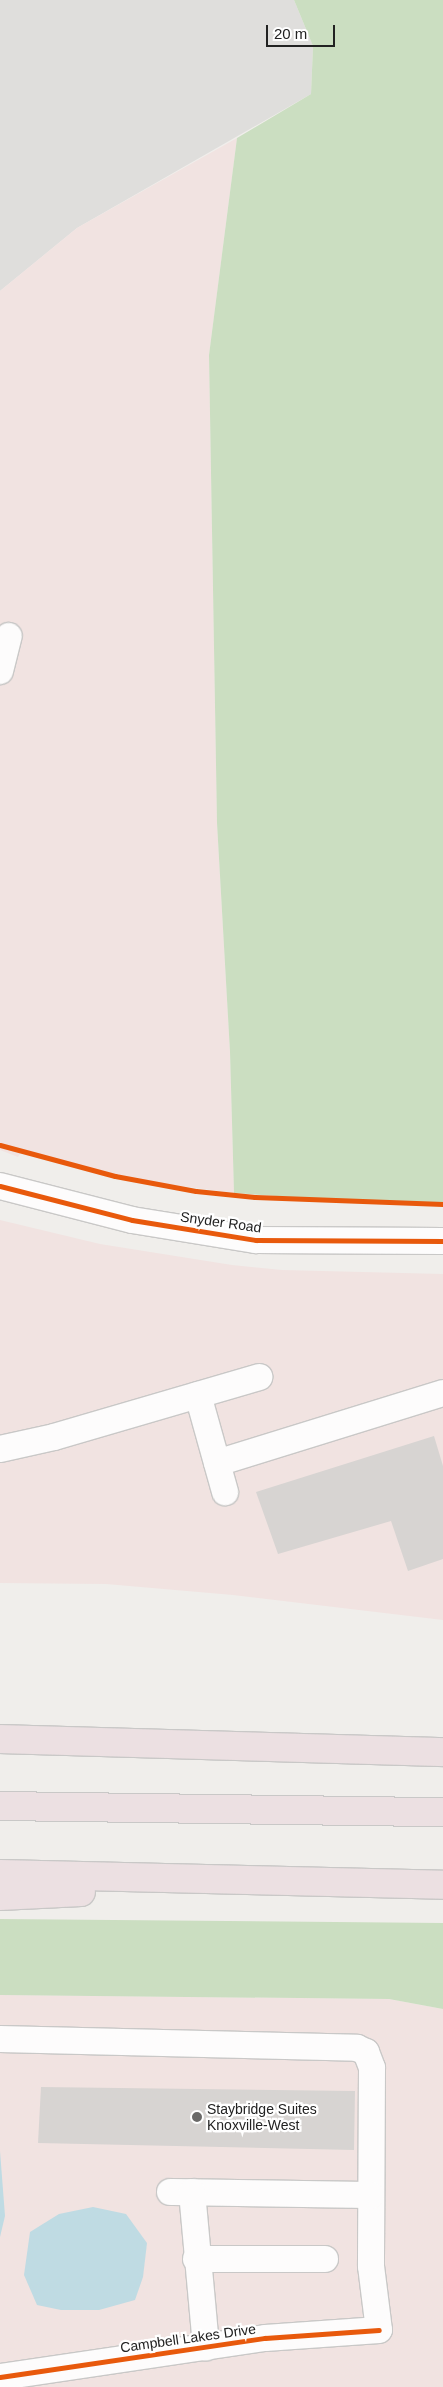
<!DOCTYPE html>
<html>
<head>
<meta charset="utf-8">
<style>
	body { margin:0 }
	#map { position:relative; width:443px; height:2387px; overflow:hidden; background:#f0eeeb; font-family:Helvetica,sans-serif }
	div>[style] { position:absolute }
	.residential>* { inset:0; background:#dfdedc }
	.commercial>* { inset:0; background:#f1e3e1 }
	.forest>* { inset:0; background:#cbdec1 }
	.water>* { inset:0; background:#bfdbe3 }
	.building>* { inset:0; background:#d7d4d2 }
	.roads { filter:drop-shadow(1px 0 #c9c8c7) drop-shadow(-1px 0 #c9c8c7) drop-shadow(0 1px #c9c8c7) drop-shadow(0 -1px #c9c8c7) }
	.minor>* { height:26px; margin:-13px; padding:0 13px; transform-origin:13px; border-radius:13px; background:#fdfcfc }
	.highway>* { height:28px; margin:-14px; padding:0 14px; transform-origin:14px; border-radius:14px; background:#ece0e2 }
	.cycleway>* { height:5px; margin:-2.5px; padding:0 2.5px; transform-origin:2.5px; border-radius:2.5px; background:#e8590c }
	.dots>* { width:14px; height:14px; translate:-50% -50%; box-sizing:border-box; border:2px solid #fff; border-radius:50% }
	span { translate:-50% -50%; white-space:nowrap; text-align:center; line-height:1.15; -webkit-text-stroke:4.5px #fff; paint-order:stroke }
	.street-label { font-size:14px; color:#222 }
	.poi-label { font-size:14px; color:#222 }
	.left { translate:0 -50%; text-align:left }
	.scale { position:absolute; left:266px; top:25px; width:69px; height:22px; box-sizing:border-box; border:2px solid #222; border-top:0; padding-left:6px; font-size:15px; line-height:18px; white-space:nowrap; color:#222; -webkit-text-stroke:4px #fff; paint-order:stroke }
</style>
</head>
<body>
<div id="map">
	<div class="residential">
		<div style="clip-path:polygon(0 0,294px 0,313px 46px,311px 94px,77px 228px,0 291px)"></div>
	</div>
	<div class="commercial">
		<div style="clip-path:polygon(237px 138px,209px 355px,217px 823px,230px 1052px,234px 1193px,150px 1182px,21px 1152px,18px 1157px,0 1150px,0 291px,77px 228px)"></div>
		<div style="clip-path:polygon(0 1220px,100px 1244px,232px 1265px,282px 1270px,443px 1274px,443px 1620px,233px 1595px,106px 1584px,0 1583px)"></div>
		<div style="clip-path:polygon(0 1995px,389px 1999px,443px 2009px,443px 2387px,0 2387px)"></div>
	</div>
	<div class="forest">
		<div style="clip-path:polygon(294px 0,443px 0,443px 1202px,394px 1204px,234px 1193px,230px 1052px,217px 823px,209px 355px,237px 138px,311px 94px,313px 46px)"></div>
		<div style="clip-path:polygon(0 1919px,443px 1923px,443px 2009px,389px 1999px,0 1995px)"></div>
	</div>
	<div class="water">
		<div style="clip-path:polygon(0 2151px,5px 2216px,0 2237px)"></div>
		<div style="clip-path:polygon(93px 2207px,126px 2214px,147px 2243px,143px 2277px,135px 2300px,99px 2310px,61px 2310px,37px 2305px,24px 2275px,30px 2232px,59px 2214px)"></div>
	</div>
	<div class="building">
		<div style="clip-path:polygon(434px 1436px,443px 1466px,443px 1559px,408px 1571px,391px 1521px,278px 1554px,256px 1492px)"></div>
		<div style="clip-path:polygon(41px 2087px,355px 2091px,354px 2150px,38px 2143px)"></div>
	</div>
	<div class="roads">
		<div class="minor">
			<div style="left:0;top:671px;width:36px;rotate:-76deg"></div>
			<div style="left:0;top:1186px;width:136px;rotate:14.4deg"></div>
			<div style="left:132px;top:1220px;width:126px;rotate:9.2deg"></div>
			<div style="left:256px;top:1240px;width:187px;rotate:0.3deg"></div>
			<div style="left:198px;top:1395px;width:101px;rotate:74.4deg"></div>
			<div style="left:0;top:1449px;width:55px;rotate:-12.5deg"></div>
			<div style="left:54px;top:1437px;width:214px;rotate:-16.3deg"></div>
			<div style="left:217px;top:1463px;width:237px;rotate:-17.2deg"></div>
			<div style="left:0;top:2039px;width:357px;rotate:1.4deg"></div>
			<div style="left:357px;top:2048px;width:10px;rotate:24deg"></div>
			<div style="left:366px;top:2052px;width:17px;rotate:69deg"></div>
			<div style="left:372px;top:2068px;width:198px;rotate:90.3deg"></div>
			<div style="left:371px;top:2266px;width:64px;rotate:82.9deg"></div>
			<div style="left:379px;top:2330px;width:114px;rotate:176deg"></div>
			<div style="left:265px;top:2338px;width:268px;rotate:171.6deg"></div>
			<div style="left:170px;top:2192px;width:201px;rotate:0.9deg"></div>
			<div style="left:192px;top:2192px;width:156px;rotate:84.8deg"></div>
			<div style="left:196px;top:2259px;width:129px"></div>
		</div>
		<div class="highway">
			<div style="left:0;top:1739px;width:443px;rotate:1.7deg"></div>
			<div style="left:0;top:1806px;width:443px;rotate:0.8deg"></div>
			<div style="left:0;top:1874px;width:443px;rotate:1.4deg"></div>
			<div style="left:0;top:1896px;width:81px;rotate:-2.8deg"></div>
		</div>
	</div>
	<div class="cycleway">
		<div style="left:0;top:1145px;width:119px;rotate:15.1deg"></div>
		<div style="left:115px;top:1176px;width:82px;rotate:10.5deg"></div>
		<div style="left:196px;top:1191px;width:59px;rotate:5.8deg"></div>
		<div style="left:255px;top:1197px;width:188px;rotate:2.1deg"></div>
		<div style="left:0;top:1186px;width:136px;rotate:14.4deg"></div>
		<div style="left:132px;top:1220px;width:126px;rotate:9.2deg"></div>
		<div style="left:256px;top:1240px;width:187px;rotate:0.3deg"></div>
		<div style="left:0;top:2377px;width:268px;rotate:-8.4deg"></div>
		<div style="left:265px;top:2338px;width:114px;rotate:-4deg"></div>
	</div>
	<div class="dots">
		<div style="left:197px;top:2117px;background:#6a6968"></div>
	</div>
	<div class="street-label">
		<span style="left:221px;top:1222px;rotate:8deg">Snyder Road</span>
		<span style="left:188px;top:2338px;rotate:-8deg">Campbell Lakes Drive</span>
	</div>
	<div class="poi-label">
		<span class="left" style="left:207px;top:2117px">Staybridge Suites<br>Knoxville-West</span>
	</div>
	<div class="scale">20 m</div>
</div>
</body>
</html>
